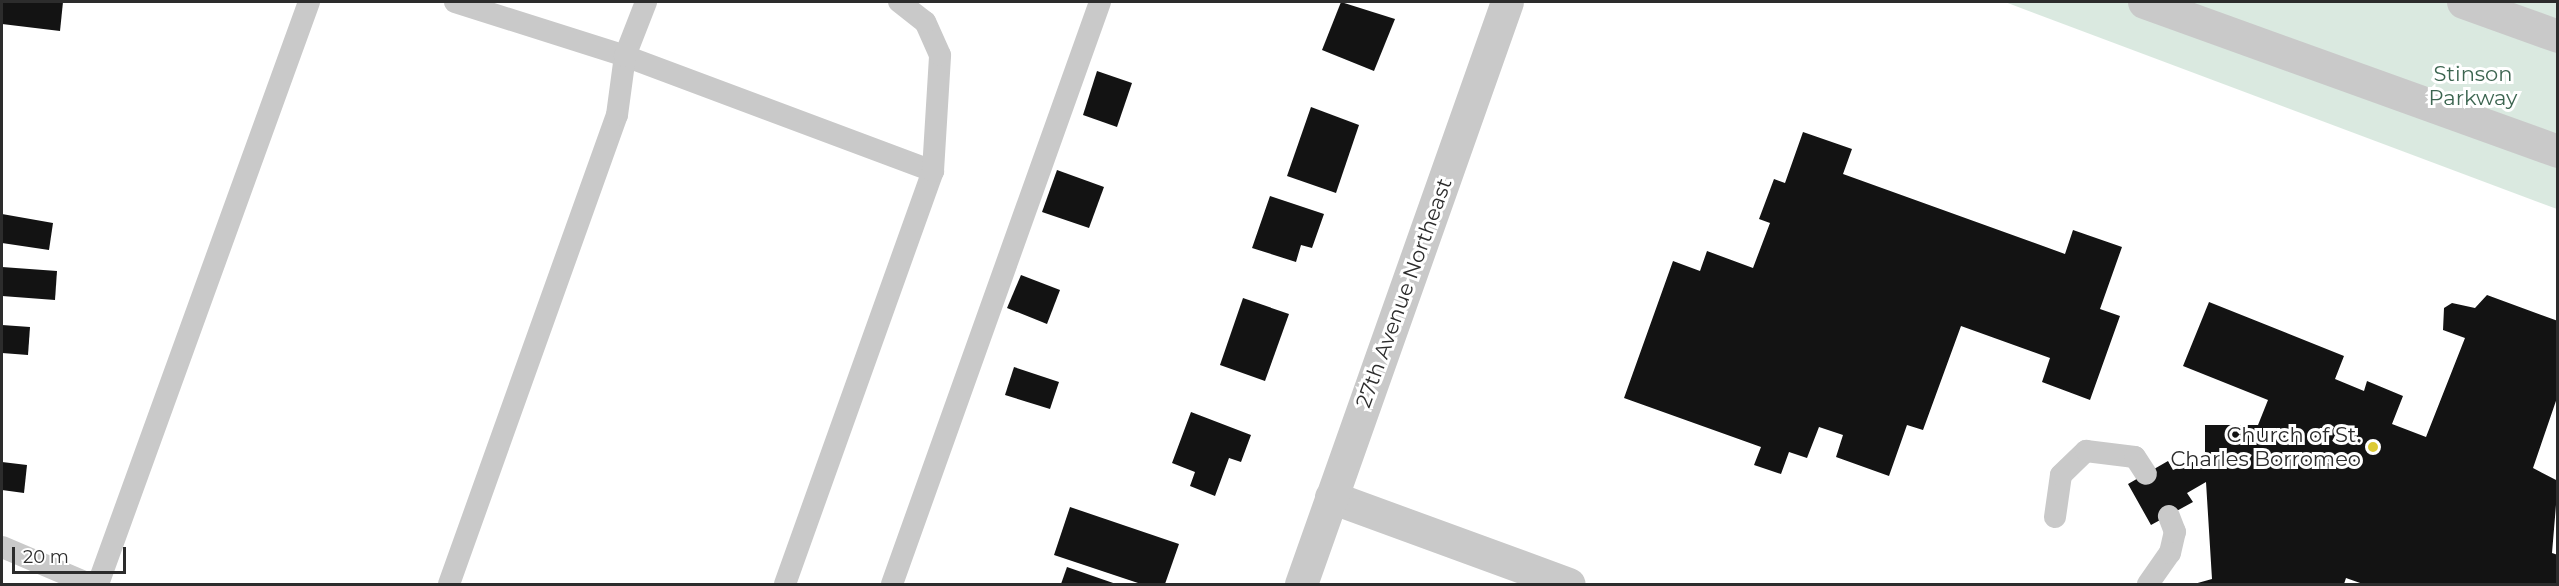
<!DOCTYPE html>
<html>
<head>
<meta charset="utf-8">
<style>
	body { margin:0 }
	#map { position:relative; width:2559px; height:586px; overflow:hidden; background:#fff; font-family:Montserrat,sans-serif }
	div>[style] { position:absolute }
	.green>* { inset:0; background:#dae9e0 }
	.building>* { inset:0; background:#131313 }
	.lane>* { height:22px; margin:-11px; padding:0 11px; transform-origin:11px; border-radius:11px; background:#c9c9c9 }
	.street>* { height:33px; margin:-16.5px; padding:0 16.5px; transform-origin:16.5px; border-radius:16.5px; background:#c9c9c9 }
	.dots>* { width:16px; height:16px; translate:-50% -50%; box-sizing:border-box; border:3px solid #fff; border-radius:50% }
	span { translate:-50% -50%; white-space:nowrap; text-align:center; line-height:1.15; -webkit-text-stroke:6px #fff; paint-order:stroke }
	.park-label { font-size:21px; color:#3c6550 }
	.street-label { font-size:21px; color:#2c2c2c }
	.poi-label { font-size:21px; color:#2c2c2c }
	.right { translate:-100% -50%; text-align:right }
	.frame { position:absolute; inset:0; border:3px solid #2c2c2c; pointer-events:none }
	.scale { position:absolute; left:12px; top:547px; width:114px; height:27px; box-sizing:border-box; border:3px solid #2c2c2c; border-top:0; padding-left:8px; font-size:18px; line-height:21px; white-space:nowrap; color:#2c2c2c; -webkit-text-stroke:4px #fff; paint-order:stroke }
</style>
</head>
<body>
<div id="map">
	<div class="green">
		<div style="clip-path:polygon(2005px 2px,2557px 2px,2557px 209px)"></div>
	</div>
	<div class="building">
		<div style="clip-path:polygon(2px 2px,63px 2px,60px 31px,2px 24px)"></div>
		<div style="clip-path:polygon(1341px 2px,1395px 19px,1374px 71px,1322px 50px)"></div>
		<div style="clip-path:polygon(1097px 71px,1132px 83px,1117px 127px,1083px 115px)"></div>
		<div style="clip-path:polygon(1311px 107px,1359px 125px,1336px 193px,1287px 176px)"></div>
		<div style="clip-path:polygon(1803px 132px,1852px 149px,1843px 174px,2065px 254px,2073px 230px,2122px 247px,2100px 309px,2120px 316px,2090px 400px,2042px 382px,2050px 358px,1961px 326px,1923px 430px,1907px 425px,1889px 476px,1836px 457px,1843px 435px,1819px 427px,1807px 458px,1789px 452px,1781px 474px,1754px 465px,1761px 447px,1624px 398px,1673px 261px,1700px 271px,1707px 251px,1753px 268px,1770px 223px,1759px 219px,1774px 179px,1785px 183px)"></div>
		<div style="clip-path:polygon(1057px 170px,1104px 187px,1089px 228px,1042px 212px)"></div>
		<div style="clip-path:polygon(1270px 196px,1324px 214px,1312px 248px,1301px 245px,1296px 262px,1252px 248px)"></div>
		<div style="clip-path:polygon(2px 214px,53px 223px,49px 250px,2px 243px)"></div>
		<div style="clip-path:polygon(2px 267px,57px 271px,55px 300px,2px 296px)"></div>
		<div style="clip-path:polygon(1021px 275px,1060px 290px,1047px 324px,1007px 308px)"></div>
		<div style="clip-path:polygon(2487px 295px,2558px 321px,2558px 395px,2533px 468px,2558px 481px,2552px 553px,2558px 555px,2558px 584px,2363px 584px,2346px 578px,2344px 584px,2194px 584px,2212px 579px,2206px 482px,2187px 493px,2193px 502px,2151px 525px,2128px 484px,2168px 461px,2173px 470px,2205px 457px,2205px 425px,2258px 425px,2268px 400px,2183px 366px,2209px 302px,2344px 356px,2335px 379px,2364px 391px,2367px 381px,2403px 396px,2392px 424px,2426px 437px,2465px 338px,2443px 330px,2444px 308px,2452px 303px,2475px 308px)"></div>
		<div style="clip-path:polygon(1243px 298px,1289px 314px,1265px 381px,1220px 365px)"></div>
		<div style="clip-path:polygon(2px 325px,30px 327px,28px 355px,2px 353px)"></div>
		<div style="clip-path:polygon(1014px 367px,1059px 382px,1050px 409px,1005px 395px)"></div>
		<div style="clip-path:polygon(1191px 412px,1251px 435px,1241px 462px,1229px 458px,1215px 496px,1190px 486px,1195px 472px,1172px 463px)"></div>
		<div style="clip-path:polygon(2px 462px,27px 465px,24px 493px,2px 490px)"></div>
		<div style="clip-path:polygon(1070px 507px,1179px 544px,1165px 584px,1141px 584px,1054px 555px)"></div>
		<div style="clip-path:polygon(1067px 567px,1116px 584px,1061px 584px)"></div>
	</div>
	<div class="lane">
		<div style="left:455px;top:2px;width:178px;rotate:17.6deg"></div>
		<div style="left:625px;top:56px;width:329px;rotate:20.5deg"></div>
		<div style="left:2055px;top:517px;width:42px;rotate:-81.9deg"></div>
		<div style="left:2061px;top:475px;width:35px;rotate:-44deg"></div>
		<div style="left:2086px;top:451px;width:49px;rotate:7deg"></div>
		<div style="left:2135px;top:457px;width:20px;rotate:57deg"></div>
		<div style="left:2px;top:547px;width:95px;rotate:23deg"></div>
		<div style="left:98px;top:584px;width:619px;rotate:-70.07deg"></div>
		<div style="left:449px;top:584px;width:498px;rotate:-70.3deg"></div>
		<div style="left:617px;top:115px;width:60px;rotate:-82.3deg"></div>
		<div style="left:625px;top:56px;width:58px;rotate:-68.7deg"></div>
		<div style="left:785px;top:584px;width:439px;rotate:-70.3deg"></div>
		<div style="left:933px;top:171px;width:116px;rotate:-86.5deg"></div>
		<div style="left:940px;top:55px;width:36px;rotate:-114deg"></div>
		<div style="left:925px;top:22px;width:33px;rotate:-142deg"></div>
		<div style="left:892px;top:584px;width:618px;rotate:-70.33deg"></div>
		<div style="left:2148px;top:584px;width:38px;rotate:-55deg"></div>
		<div style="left:2170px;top:553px;width:22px;rotate:-77deg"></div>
		<div style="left:2175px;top:532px;width:17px;rotate:-111deg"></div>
	</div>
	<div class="street">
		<div style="left:2144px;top:2px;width:440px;rotate:19.8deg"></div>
		<div style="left:2463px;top:2px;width:101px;rotate:19.7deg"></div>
		<div style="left:1331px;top:497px;width:253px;rotate:20.1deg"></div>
		<div style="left:1301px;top:584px;width:617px;rotate:-70.51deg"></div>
	</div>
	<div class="dots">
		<div style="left:2373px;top:447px;background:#dcca35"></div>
	</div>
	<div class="park-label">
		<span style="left:2473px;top:86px">Stinson<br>Parkway</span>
	</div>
	<div class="street-label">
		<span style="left:1404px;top:293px;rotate:-70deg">27th Avenue Northeast</span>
	</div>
	<div class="poi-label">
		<span class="right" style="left:2361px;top:447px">Church of St.<br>Charles Borromeo</span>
	</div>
	<div class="frame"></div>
	<div class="scale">20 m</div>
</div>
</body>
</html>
